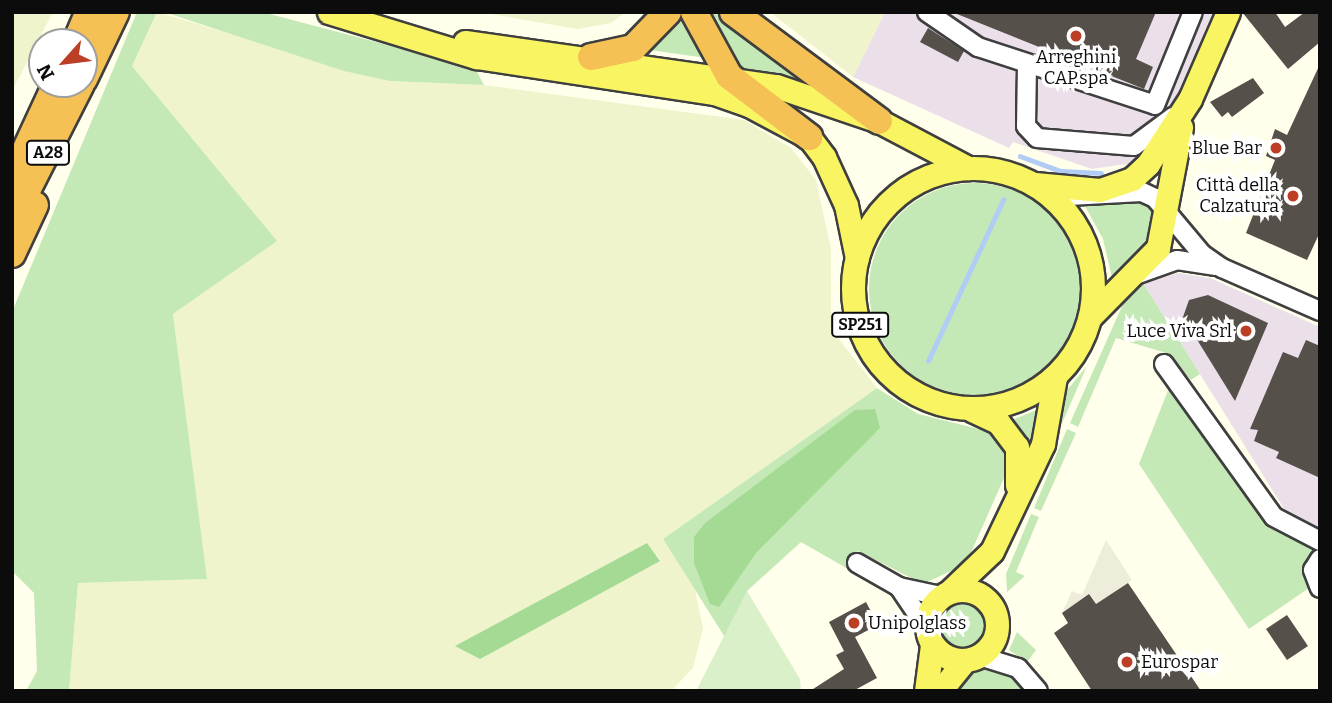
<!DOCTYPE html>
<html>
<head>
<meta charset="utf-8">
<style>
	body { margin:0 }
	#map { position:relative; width:1332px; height:703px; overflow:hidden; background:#ffffec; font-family:Bitter,serif }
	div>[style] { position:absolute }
	.industrial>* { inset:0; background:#ebe0ea }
	.farmland>* { inset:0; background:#eff4cc }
	.green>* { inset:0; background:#c5e9b6 }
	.round { border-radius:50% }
	.forest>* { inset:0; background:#a5da95 }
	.pitch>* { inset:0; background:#d9f0c8 }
	.plaza>* { inset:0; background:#eeeddc }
	.stream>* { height:4.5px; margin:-2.25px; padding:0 2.25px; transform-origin:2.25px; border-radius:2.25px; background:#b1cdf6 }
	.building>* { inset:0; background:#555049 }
	.roads { filter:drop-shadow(2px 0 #3f3f3f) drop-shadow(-2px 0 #3f3f3f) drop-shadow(0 2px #3f3f3f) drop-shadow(0 -2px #3f3f3f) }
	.minor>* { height:18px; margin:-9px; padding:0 9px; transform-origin:9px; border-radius:9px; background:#fff }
	.major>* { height:23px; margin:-11.5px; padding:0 11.5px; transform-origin:11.5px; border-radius:11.5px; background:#f9f562 }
	.major>.ring { margin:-11.5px; padding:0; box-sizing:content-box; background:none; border:23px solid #f9f562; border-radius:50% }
	.highway>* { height:26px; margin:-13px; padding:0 13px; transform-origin:13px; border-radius:13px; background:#f5c154 }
	.dots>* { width:19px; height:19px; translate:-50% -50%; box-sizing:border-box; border:4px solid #fff; border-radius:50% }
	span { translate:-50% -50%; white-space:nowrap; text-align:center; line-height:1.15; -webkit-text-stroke:7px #fff; paint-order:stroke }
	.shield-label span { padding:2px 5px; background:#fff; border:2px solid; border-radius:5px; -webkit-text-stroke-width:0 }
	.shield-label { font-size:16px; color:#0c0c0c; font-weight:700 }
	.poi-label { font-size:18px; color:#0c0c0c }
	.right { translate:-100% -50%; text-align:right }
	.left { translate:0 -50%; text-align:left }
	.frame { position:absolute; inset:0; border:14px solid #0c0c0c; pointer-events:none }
	.north { position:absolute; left:28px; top:28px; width:70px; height:70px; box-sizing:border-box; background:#fff; border:2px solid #9e9e9e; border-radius:50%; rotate:242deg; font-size:19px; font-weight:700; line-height:28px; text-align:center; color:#0c0c0c }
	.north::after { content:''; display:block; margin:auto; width:24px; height:32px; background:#bc3e24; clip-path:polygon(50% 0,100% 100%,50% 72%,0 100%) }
</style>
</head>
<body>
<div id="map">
	<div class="industrial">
		<div style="clip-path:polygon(885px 12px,1213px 12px,1171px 108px,1153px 126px,1157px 138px,1133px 163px,1092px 169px,1013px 142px,1009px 148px,853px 77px)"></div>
		<div style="clip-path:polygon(1178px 273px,1210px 278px,1320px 327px,1320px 529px,1288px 515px,1143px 283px)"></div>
	</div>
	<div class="farmland">
		<div style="clip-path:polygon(12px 12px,53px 12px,12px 91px)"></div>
		<div style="clip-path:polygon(evenodd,157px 12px,390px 81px,484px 85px,744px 120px,791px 148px,816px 180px,831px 249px,831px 329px,877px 388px,663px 539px,695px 590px,703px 628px,693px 668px,671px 691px,69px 691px,78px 583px,207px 579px,173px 314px,276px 241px,132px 66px,157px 12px,647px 543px,660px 560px,456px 647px,456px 646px,647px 543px)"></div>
		<div style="clip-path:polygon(480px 12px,626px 12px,611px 23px,577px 29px)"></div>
		<div style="clip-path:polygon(770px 12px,885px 12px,853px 77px)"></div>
	</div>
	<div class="green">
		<div style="clip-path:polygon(137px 12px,157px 12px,132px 66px,277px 241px,173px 314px,207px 579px,78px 583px,69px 691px,26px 691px,37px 671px,34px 593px,12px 571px,12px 312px)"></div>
		<div style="clip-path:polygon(164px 12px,262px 12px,475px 68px,484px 85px,390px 81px,344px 71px)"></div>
		<div style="clip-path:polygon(680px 12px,706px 58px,650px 50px)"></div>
		<div style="clip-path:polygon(706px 12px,718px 12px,802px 81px,740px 70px)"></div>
		<div class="round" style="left:869px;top:183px;width:212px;height:212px"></div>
		<div style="clip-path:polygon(1135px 199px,1160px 213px,1156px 236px,1113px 282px,1103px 239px,1085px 206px)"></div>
		<div style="clip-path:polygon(1143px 283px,1200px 374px,1191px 380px,1163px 352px,1116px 338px,1078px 427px,1070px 423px,1123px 304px)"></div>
		<div style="clip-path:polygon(1087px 366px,1053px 444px,1063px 395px)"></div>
		<div style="clip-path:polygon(877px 388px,918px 414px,999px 434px,1008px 450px,1008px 469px,966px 564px,923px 584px,858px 551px,848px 569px,801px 542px,747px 591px,726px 639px,663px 539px)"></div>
		<div style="clip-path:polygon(1169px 388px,1185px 398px,1273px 529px,1315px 551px,1307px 564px,1309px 588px,1249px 629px,1139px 464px)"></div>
		<div style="clip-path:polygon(1042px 408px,1028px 459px,1009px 421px)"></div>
		<div style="clip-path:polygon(1067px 429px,1076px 433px,1041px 511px,1034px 508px)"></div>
		<div style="clip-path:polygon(1031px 514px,1039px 517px,1016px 572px,1025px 576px,1007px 592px,1006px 574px)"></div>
		<div class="round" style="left:937px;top:599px;width:50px;height:50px"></div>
		<div style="clip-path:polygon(1017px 632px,1036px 650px,1027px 662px,1009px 650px)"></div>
		<div style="clip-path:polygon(990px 665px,1017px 674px,1030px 691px,948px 691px,963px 673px)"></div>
	</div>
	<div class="forest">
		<div style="clip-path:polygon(875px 409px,880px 428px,756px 553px,719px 607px,710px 604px,694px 563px,694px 537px,705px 523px,855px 410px)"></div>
		<div style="clip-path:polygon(647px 543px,660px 561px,480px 659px,455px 646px)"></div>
	</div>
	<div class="pitch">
		<div style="clip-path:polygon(747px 591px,800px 679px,801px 691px,696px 691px)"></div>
	</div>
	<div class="plaza">
		<div style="clip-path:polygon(1106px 540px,1132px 580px,1096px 604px,1062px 613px,1072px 591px,1082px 595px)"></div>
	</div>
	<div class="stream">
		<div style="left:1020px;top:156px;width:44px;rotate:20.1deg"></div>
		<div style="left:1061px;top:171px;width:40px;rotate:2.9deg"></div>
		<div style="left:928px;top:361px;width:178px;rotate:-65deg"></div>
	</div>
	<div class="building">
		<div style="clip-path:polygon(952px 12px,1156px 12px,1136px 59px,1153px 67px,1144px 89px)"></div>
		<div style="clip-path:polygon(1242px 12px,1275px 12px,1285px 27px,1305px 12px,1320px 12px,1320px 42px,1288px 69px)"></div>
		<div style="clip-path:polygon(928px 28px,964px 51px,958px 62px,920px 42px)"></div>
		<div style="clip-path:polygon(1320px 64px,1320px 232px,1307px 260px,1246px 233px,1275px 160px,1266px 156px,1275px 129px,1287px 135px)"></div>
		<div style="clip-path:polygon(1253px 78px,1264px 93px,1232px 117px,1228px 112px,1222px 117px,1210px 102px)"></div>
		<div style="clip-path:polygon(1208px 295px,1268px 323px,1235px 401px,1183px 317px,1189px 300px)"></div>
		<div style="clip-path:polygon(1306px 340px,1320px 346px,1320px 478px,1276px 458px,1279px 452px,1254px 441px,1258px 430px,1250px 429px,1283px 352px,1298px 358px)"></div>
		<div style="clip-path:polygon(1128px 583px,1201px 691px,1092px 691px,1054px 633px,1068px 623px,1062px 613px,1089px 594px,1096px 604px)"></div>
		<div style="clip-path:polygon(866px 602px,878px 625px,855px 637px,877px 678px,853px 691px,810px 691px,844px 669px,836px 655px,844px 651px,829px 622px)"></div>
		<div style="clip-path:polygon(1287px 615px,1308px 646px,1287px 660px,1266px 629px)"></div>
	</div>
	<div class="roads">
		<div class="minor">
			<div style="left:927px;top:12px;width:62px;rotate:34.5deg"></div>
			<div style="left:978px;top:47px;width:186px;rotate:18.1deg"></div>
			<div style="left:1155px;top:105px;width:100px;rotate:-67.8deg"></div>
			<div style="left:1027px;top:64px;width:62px;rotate:90.9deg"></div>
			<div style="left:1026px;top:126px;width:16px;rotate:47deg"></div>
			<div style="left:1037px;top:138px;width:97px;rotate:4.7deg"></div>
			<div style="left:1134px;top:146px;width:49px;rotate:-36.6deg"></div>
			<div style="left:1051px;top:197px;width:91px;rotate:-3.1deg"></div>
			<div style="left:1142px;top:192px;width:14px;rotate:25deg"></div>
			<div style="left:1155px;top:198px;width:73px;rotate:50deg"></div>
			<div style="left:1202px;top:254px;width:24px;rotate:35deg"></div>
			<div style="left:1222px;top:268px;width:107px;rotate:23.7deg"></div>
			<div style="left:1138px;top:274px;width:41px;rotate:-19.7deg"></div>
			<div style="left:1177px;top:260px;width:38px;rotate:9deg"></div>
			<div style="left:1164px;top:364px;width:188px;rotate:54.3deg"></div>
			<div style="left:1274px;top:517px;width:52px;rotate:27.6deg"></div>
			<div style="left:1320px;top:559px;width:13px;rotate:122deg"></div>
			<div style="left:1313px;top:570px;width:19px;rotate:69deg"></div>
			<div style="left:857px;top:563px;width:48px;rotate:29.7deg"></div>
			<div style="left:926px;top:627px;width:48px;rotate:-124deg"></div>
			<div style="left:899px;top:587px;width:43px;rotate:12.1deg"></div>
			<div style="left:979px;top:656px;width:41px;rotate:17.1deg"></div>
			<div style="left:1018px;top:668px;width:30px;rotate:49deg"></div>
		</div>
		<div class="major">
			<div style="left:329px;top:12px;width:154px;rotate:17deg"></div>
			<div style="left:476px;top:57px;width:241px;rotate:8.6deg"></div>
			<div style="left:714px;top:93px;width:37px;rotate:19deg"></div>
			<div style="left:749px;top:105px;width:68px;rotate:28.1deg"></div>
			<div style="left:809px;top:137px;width:25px;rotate:53deg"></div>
			<div style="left:824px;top:157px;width:53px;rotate:65.4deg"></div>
			<div style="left:846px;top:205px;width:54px;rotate:78.3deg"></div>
			<div style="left:465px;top:42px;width:314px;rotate:8.1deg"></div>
			<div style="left:776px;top:86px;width:109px;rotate:18.8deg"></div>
			<div style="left:879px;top:121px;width:101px;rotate:27.8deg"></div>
			<div class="ring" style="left:853px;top:168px;width:217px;height:217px"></div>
			<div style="left:1035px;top:184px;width:65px;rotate:5.3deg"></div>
			<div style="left:1100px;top:190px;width:34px;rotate:-19deg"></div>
			<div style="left:1132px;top:179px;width:22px;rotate:-43deg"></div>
			<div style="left:1148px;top:164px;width:77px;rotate:-57.1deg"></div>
			<div style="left:1190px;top:99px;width:95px;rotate:-66.4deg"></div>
			<div style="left:1090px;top:317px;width:97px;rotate:-45.4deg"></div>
			<div style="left:1158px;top:248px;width:123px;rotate:-79.2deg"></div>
			<div style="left:972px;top:410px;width:29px;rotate:25deg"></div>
			<div style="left:998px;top:422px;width:31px;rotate:53deg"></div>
			<div style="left:1017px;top:447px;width:38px;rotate:90deg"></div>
			<div class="ring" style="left:927px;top:590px;width:47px;height:47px"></div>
			<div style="left:949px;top:592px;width:59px;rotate:-43.6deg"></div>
			<div style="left:992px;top:551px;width:119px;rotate:-64.5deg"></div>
			<div style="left:1043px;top:444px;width:68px;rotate:-79.8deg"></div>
			<div style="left:926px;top:691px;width:46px;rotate:-82.6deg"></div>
			<div style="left:940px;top:691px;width:40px;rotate:-51deg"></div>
		</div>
		<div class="highway">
			<div style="left:694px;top:12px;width:73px;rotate:61.3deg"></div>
			<div style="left:729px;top:76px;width:101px;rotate:37.3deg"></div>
			<div style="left:733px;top:12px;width:182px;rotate:36.7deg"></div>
			<div style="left:76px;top:42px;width:33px;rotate:-67deg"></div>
			<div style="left:591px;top:57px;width:43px;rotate:-12.1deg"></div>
			<div style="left:633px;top:48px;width:50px;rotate:-45.8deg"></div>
			<div style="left:84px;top:79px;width:74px;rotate:-64.5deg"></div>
			<div style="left:12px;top:179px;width:105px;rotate:-65.1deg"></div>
			<div style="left:12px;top:220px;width:153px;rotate:-63.1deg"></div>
			<div style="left:12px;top:254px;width:54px;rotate:-64.9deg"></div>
		</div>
	</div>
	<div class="dots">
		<div style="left:1076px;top:36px;background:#bc3e24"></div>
		<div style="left:1276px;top:148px;background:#bc3e24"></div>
		<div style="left:1293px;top:196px;background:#bc3e24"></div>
		<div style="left:1246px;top:331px;background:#bc3e24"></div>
		<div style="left:854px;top:623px;background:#bc3e24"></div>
		<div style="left:1127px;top:662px;background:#bc3e24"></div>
	</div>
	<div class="shield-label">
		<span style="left:48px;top:153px">A28</span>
		<span style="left:860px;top:325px">SP251</span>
	</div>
	<div class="poi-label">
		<span style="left:1076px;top:68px">Arreghini<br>CAP.spa</span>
		<span class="right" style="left:1262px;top:148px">Blue Bar</span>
		<span class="right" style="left:1279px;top:196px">Città della<br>Calzatura</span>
		<span class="right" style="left:1232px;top:331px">Luce Viva Srl</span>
		<span class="left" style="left:868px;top:623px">Unipolglass</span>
		<span class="left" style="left:1141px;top:662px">Eurospar</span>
	</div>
	<div class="frame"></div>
	<div class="north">N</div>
</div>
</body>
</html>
